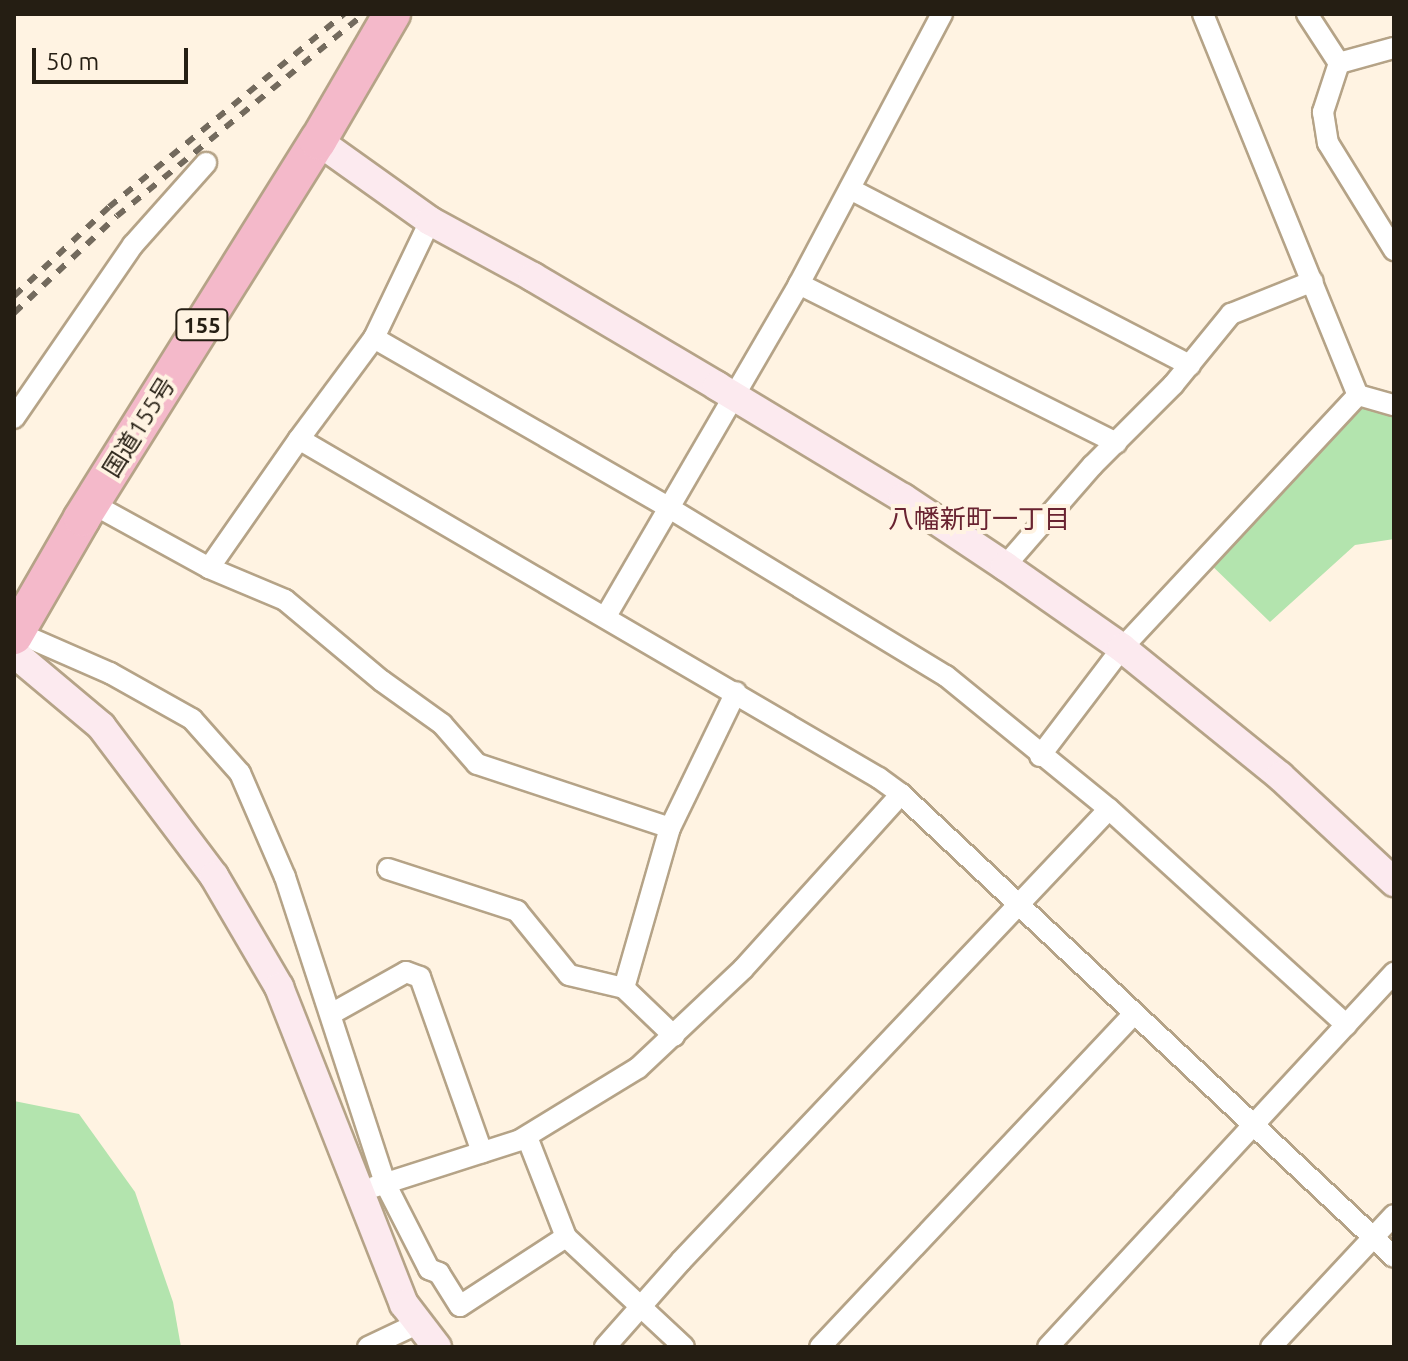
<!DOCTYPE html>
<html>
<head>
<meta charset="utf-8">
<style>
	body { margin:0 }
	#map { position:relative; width:1408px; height:1361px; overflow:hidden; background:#fff3e2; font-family:Ubuntu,"Noto Sans JP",sans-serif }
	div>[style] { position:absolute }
	.green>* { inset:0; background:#b3e4ae }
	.roads { filter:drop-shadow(2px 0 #b5a387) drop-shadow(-2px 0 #b5a387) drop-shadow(0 2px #b5a387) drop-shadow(0 -2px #b5a387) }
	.street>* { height:20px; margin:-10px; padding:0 10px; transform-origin:10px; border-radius:10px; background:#fff }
	.secondary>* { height:28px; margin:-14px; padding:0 14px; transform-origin:14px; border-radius:14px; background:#fceaef }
	.highway>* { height:36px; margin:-18px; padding:0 18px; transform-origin:18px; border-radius:18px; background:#f4b9ca }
	.rail>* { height:6px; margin-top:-3px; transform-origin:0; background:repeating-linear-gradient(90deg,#736a5d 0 10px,transparent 0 20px) }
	span { translate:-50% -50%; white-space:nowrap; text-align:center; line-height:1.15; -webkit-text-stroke:8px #fff3e2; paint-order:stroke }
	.shield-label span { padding:2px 6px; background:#fff3e2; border:2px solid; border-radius:6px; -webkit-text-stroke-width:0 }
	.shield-label { font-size:22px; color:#251e13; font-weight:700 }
	.street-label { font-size:24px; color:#251e13 }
	.neighbourhood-label { font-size:26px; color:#692331 }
	.frame { position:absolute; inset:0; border:16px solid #251e13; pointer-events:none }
	.scale { position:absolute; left:32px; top:48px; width:156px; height:36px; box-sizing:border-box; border:4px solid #251e13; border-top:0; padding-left:10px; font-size:24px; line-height:28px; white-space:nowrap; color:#251e13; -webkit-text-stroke:6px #fff3e2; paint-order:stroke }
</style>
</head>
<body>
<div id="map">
	<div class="green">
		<div style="clip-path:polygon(1358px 395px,1394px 406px,1394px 539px,1355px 545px,1270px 622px,1205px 559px)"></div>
		<div style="clip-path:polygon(14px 1101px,79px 1114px,135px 1192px,173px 1302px,181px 1347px,14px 1347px)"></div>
	</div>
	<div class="roads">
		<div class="street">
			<div style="left:1203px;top:14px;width:411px;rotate:67.9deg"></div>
			<div style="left:1307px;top:14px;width:59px;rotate:56.9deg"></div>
			<div style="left:1339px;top:63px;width:52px;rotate:108.1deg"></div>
			<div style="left:1323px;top:112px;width:31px;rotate:81deg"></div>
			<div style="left:1328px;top:143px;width:126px;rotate:58.3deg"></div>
			<div style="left:1339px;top:63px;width:57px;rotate:-15.3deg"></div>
			<div style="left:850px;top:189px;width:383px;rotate:27.4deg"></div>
			<div style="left:430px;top:221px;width:130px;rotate:115.6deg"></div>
			<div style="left:374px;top:338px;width:126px;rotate:126.6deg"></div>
			<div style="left:299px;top:439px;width:672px;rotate:30.31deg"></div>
			<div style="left:879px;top:778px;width:27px;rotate:36deg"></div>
			<div style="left:901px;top:794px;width:676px;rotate:43.2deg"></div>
			<div style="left:799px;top:284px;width:355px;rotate:26.6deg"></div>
			<div style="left:374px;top:338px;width:343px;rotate:29.9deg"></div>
			<div style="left:671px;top:509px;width:322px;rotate:31.3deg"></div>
			<div style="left:946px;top:676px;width:210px;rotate:39.2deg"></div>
			<div style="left:1109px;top:809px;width:321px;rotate:42.3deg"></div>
			<div style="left:1358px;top:395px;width:37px;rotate:16deg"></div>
			<div style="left:14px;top:418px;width:210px;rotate:-55.5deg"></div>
			<div style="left:133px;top:245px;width:110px;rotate:-48.3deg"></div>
			<div style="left:91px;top:503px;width:135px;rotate:28.8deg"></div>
			<div style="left:209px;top:568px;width:82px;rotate:22.8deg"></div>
			<div style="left:285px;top:600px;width:126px;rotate:39.9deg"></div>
			<div style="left:382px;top:681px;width:74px;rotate:35.6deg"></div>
			<div style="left:442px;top:724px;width:53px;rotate:48.8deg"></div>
			<div style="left:477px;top:764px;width:203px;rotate:18.3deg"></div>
			<div style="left:1005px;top:566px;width:133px;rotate:-49deg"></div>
			<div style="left:1092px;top:466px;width:115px;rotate:-45deg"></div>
			<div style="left:1173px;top:385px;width:92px;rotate:-50.8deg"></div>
			<div style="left:1231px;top:314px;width:88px;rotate:-21.9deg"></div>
			<div style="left:209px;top:568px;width:157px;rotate:-55.1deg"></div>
			<div style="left:606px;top:616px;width:384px;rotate:-59.8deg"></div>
			<div style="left:799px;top:284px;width:306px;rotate:-62.1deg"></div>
			<div style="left:16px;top:632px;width:103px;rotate:23.6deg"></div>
			<div style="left:110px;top:673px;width:94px;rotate:29.3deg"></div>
			<div style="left:192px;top:719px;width:72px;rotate:48.4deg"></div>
			<div style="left:240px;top:773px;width:113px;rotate:66.6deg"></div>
			<div style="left:285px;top:877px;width:322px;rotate:71.9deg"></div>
			<div style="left:385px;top:1183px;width:97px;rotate:62.9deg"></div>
			<div style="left:429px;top:1269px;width:11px;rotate:22deg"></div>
			<div style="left:439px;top:1273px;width:39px;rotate:58deg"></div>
			<div style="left:460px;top:1306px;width:126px;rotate:-33.1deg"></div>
			<div style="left:1040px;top:756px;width:136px;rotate:-52.8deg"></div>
			<div style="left:1122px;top:648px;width:346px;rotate:-47deg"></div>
			<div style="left:388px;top:869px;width:136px;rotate:18deg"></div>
			<div style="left:517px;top:911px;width:82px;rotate:50.9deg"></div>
			<div style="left:569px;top:975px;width:57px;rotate:13.3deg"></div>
			<div style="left:331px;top:1014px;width:86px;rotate:-29.2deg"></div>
			<div style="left:406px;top:972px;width:15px;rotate:20deg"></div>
			<div style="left:420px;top:977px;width:186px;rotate:70.5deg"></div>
			<div style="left:674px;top:1036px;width:69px;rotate:-136.2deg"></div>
			<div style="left:624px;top:988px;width:166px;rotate:-74deg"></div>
			<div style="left:670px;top:828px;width:151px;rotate:-64.1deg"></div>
			<div style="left:527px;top:1137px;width:107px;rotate:68.7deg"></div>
			<div style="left:566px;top:1237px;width:161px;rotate:43deg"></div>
			<div style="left:374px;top:1187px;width:153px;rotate:-17.8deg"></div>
			<div style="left:520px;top:1140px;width:138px;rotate:-31.4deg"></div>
			<div style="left:638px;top:1068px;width:144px;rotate:-43.3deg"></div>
			<div style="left:743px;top:969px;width:236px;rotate:-47.9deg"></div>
			<div style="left:368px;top:1347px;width:56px;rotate:-25.2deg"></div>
			<div style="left:605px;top:1347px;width:115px;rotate:-48.5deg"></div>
			<div style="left:681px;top:1261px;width:622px;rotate:-46.56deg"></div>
			<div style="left:820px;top:1347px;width:458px;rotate:-46.7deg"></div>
			<div style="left:1048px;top:1347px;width:510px;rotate:-47.23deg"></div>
			<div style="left:1271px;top:1347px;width:180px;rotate:-47deg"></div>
		</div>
		<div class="secondary">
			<div style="left:318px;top:141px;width:138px;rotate:35.5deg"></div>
			<div style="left:430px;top:221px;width:117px;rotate:28.5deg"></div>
			<div style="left:533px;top:277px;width:214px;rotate:30.6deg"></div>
			<div style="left:717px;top:386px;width:217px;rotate:31.1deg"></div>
			<div style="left:903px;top:498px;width:123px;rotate:33.7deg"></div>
			<div style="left:1005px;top:566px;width:143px;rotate:35deg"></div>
			<div style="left:1122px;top:648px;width:203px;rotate:39deg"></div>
			<div style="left:1280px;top:776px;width:156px;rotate:42.9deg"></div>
			<div style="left:14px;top:653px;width:114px;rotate:40deg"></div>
			<div style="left:101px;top:726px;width:188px;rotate:53deg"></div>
			<div style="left:214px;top:876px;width:129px;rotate:59.6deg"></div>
			<div style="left:279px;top:987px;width:341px;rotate:68.5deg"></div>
			<div style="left:404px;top:1304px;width:54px;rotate:52.5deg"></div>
		</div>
		<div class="highway">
			<div style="left:14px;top:636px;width:136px;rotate:-60deg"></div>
			<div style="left:82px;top:518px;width:445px;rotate:-58deg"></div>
			<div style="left:318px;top:141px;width:147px;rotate:-59.8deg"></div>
		</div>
	</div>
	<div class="rail">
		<div style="left:14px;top:296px;width:130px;rotate:-43.1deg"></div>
		<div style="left:109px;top:207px;width:304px;rotate:-39.4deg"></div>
		<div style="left:14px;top:313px;width:141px;rotate:-43.3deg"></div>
		<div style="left:117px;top:216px;width:319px;rotate:-39.3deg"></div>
	</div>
	<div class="shield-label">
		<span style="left:202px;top:325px">155</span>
	</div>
	<div class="street-label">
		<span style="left:139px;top:427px;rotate:-58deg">国道155号</span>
	</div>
	<div class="neighbourhood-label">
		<span style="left:979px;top:519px">八幡新町一丁目</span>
	</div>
	<div class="frame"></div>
	<div class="scale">50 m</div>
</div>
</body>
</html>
